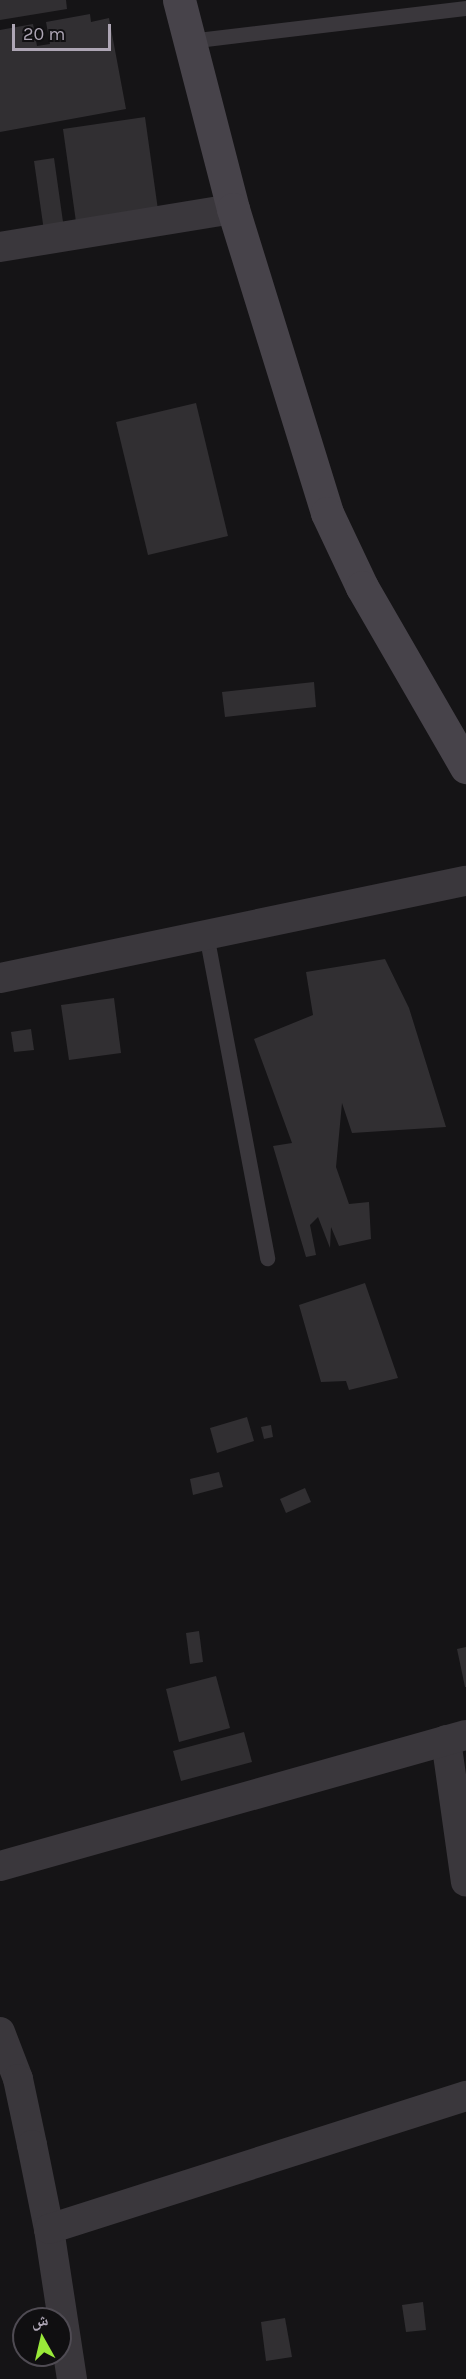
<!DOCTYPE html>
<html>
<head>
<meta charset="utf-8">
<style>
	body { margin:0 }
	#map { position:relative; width:466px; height:2379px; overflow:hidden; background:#151416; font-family:Karla,"Noto Naskh Arabic",sans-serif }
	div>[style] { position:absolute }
	.building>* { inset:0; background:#312f32 }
	.service>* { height:15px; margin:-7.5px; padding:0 7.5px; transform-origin:7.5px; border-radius:7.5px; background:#3a373c }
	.minor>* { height:30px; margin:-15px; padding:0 15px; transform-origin:15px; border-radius:15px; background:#3a373c }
	.secondary>* { height:33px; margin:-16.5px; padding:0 16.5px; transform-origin:16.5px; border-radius:16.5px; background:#47434a }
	span { translate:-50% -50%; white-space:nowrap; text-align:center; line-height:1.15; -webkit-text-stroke:4.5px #100f11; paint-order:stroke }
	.north { position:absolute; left:12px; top:2307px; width:60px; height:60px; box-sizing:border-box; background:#100f11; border:2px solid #4f4b53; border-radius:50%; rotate:352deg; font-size:16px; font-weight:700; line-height:24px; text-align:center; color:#aea6b5 }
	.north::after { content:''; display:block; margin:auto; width:21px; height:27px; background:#99e939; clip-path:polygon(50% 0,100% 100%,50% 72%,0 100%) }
	.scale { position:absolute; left:12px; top:24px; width:99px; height:27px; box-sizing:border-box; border:3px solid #aea6b5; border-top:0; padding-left:8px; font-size:18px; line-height:21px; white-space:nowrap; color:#aea6b5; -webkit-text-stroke:4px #100f11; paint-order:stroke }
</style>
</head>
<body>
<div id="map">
	<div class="building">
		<div style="clip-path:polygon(0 0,66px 0,67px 9px,0 20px)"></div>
		<div style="clip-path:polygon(90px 14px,91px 22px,109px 18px,126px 109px,0 132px,0 30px,33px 24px,37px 46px,50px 44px,46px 22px)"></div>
		<div style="clip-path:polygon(145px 117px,158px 210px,76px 222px,63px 129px)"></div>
		<div style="clip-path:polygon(54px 158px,64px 229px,44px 231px,34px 161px)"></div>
		<div style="clip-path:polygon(196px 403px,228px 536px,148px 555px,116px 422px)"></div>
		<div style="clip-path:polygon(314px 682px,316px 707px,225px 717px,222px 692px)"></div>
		<div style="clip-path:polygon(385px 959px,409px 1008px,446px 1127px,352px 1133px,342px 1103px,336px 1167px,349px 1204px,369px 1202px,371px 1239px,339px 1246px,331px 1227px,330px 1248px,318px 1217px,310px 1225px,316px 1255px,306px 1257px,273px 1146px,292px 1143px,254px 1039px,313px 1015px,306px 972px)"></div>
		<div style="clip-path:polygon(114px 998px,121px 1053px,69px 1060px,61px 1005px)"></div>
		<div style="clip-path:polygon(31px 1029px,34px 1050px,14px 1052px,11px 1032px)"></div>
		<div style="clip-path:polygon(365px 1283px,398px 1378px,349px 1390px,346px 1381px,321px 1382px,299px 1305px)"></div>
		<div style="clip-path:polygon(247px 1417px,254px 1441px,217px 1453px,210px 1428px)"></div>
		<div style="clip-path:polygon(271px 1425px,273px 1437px,264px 1439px,261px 1427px)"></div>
		<div style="clip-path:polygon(219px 1472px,223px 1487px,193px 1495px,190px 1479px)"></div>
		<div style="clip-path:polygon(305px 1488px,311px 1502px,286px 1513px,280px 1499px)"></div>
		<div style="clip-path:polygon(199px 1631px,203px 1662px,190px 1664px,186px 1633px)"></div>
		<div style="clip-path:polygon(466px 1647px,466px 1687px,465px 1687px,457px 1649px)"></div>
		<div style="clip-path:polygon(216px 1676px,230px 1728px,179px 1742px,166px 1689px)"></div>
		<div style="clip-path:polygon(244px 1732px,252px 1762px,181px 1781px,173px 1751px)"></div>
		<div style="clip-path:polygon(423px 2302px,426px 2330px,406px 2332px,402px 2305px)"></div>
		<div style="clip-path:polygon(285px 2318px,292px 2357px,266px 2361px,261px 2322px)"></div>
	</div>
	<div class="service">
		<div style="left:189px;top:41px;width:279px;rotate:-6.8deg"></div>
		<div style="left:206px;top:934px;width:330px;rotate:79.3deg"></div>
	</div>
	<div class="minor">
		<div style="left:0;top:247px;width:236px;rotate:-9.3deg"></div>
		<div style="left:0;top:978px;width:476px;rotate:-11.8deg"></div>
		<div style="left:446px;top:1740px;width:143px;rotate:82deg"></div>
		<div style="left:0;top:1866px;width:484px;rotate:-15.7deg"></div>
		<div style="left:0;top:2032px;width:50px;rotate:69deg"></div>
		<div style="left:18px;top:2079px;width:67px;rotate:78deg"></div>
		<div style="left:32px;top:2145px;width:86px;rotate:78.6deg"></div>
		<div style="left:49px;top:2229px;width:152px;rotate:81.3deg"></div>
		<div style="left:49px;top:2229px;width:438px;rotate:-17.7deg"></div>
	</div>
	<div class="secondary">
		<div style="left:179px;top:0;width:216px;rotate:75.5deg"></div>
		<div style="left:233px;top:209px;width:318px;rotate:72.8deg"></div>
		<div style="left:327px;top:513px;width:82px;rotate:64.7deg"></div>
		<div style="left:362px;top:587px;width:208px;rotate:60deg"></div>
	</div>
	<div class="north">ش</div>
	<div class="scale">20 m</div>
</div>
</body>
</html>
